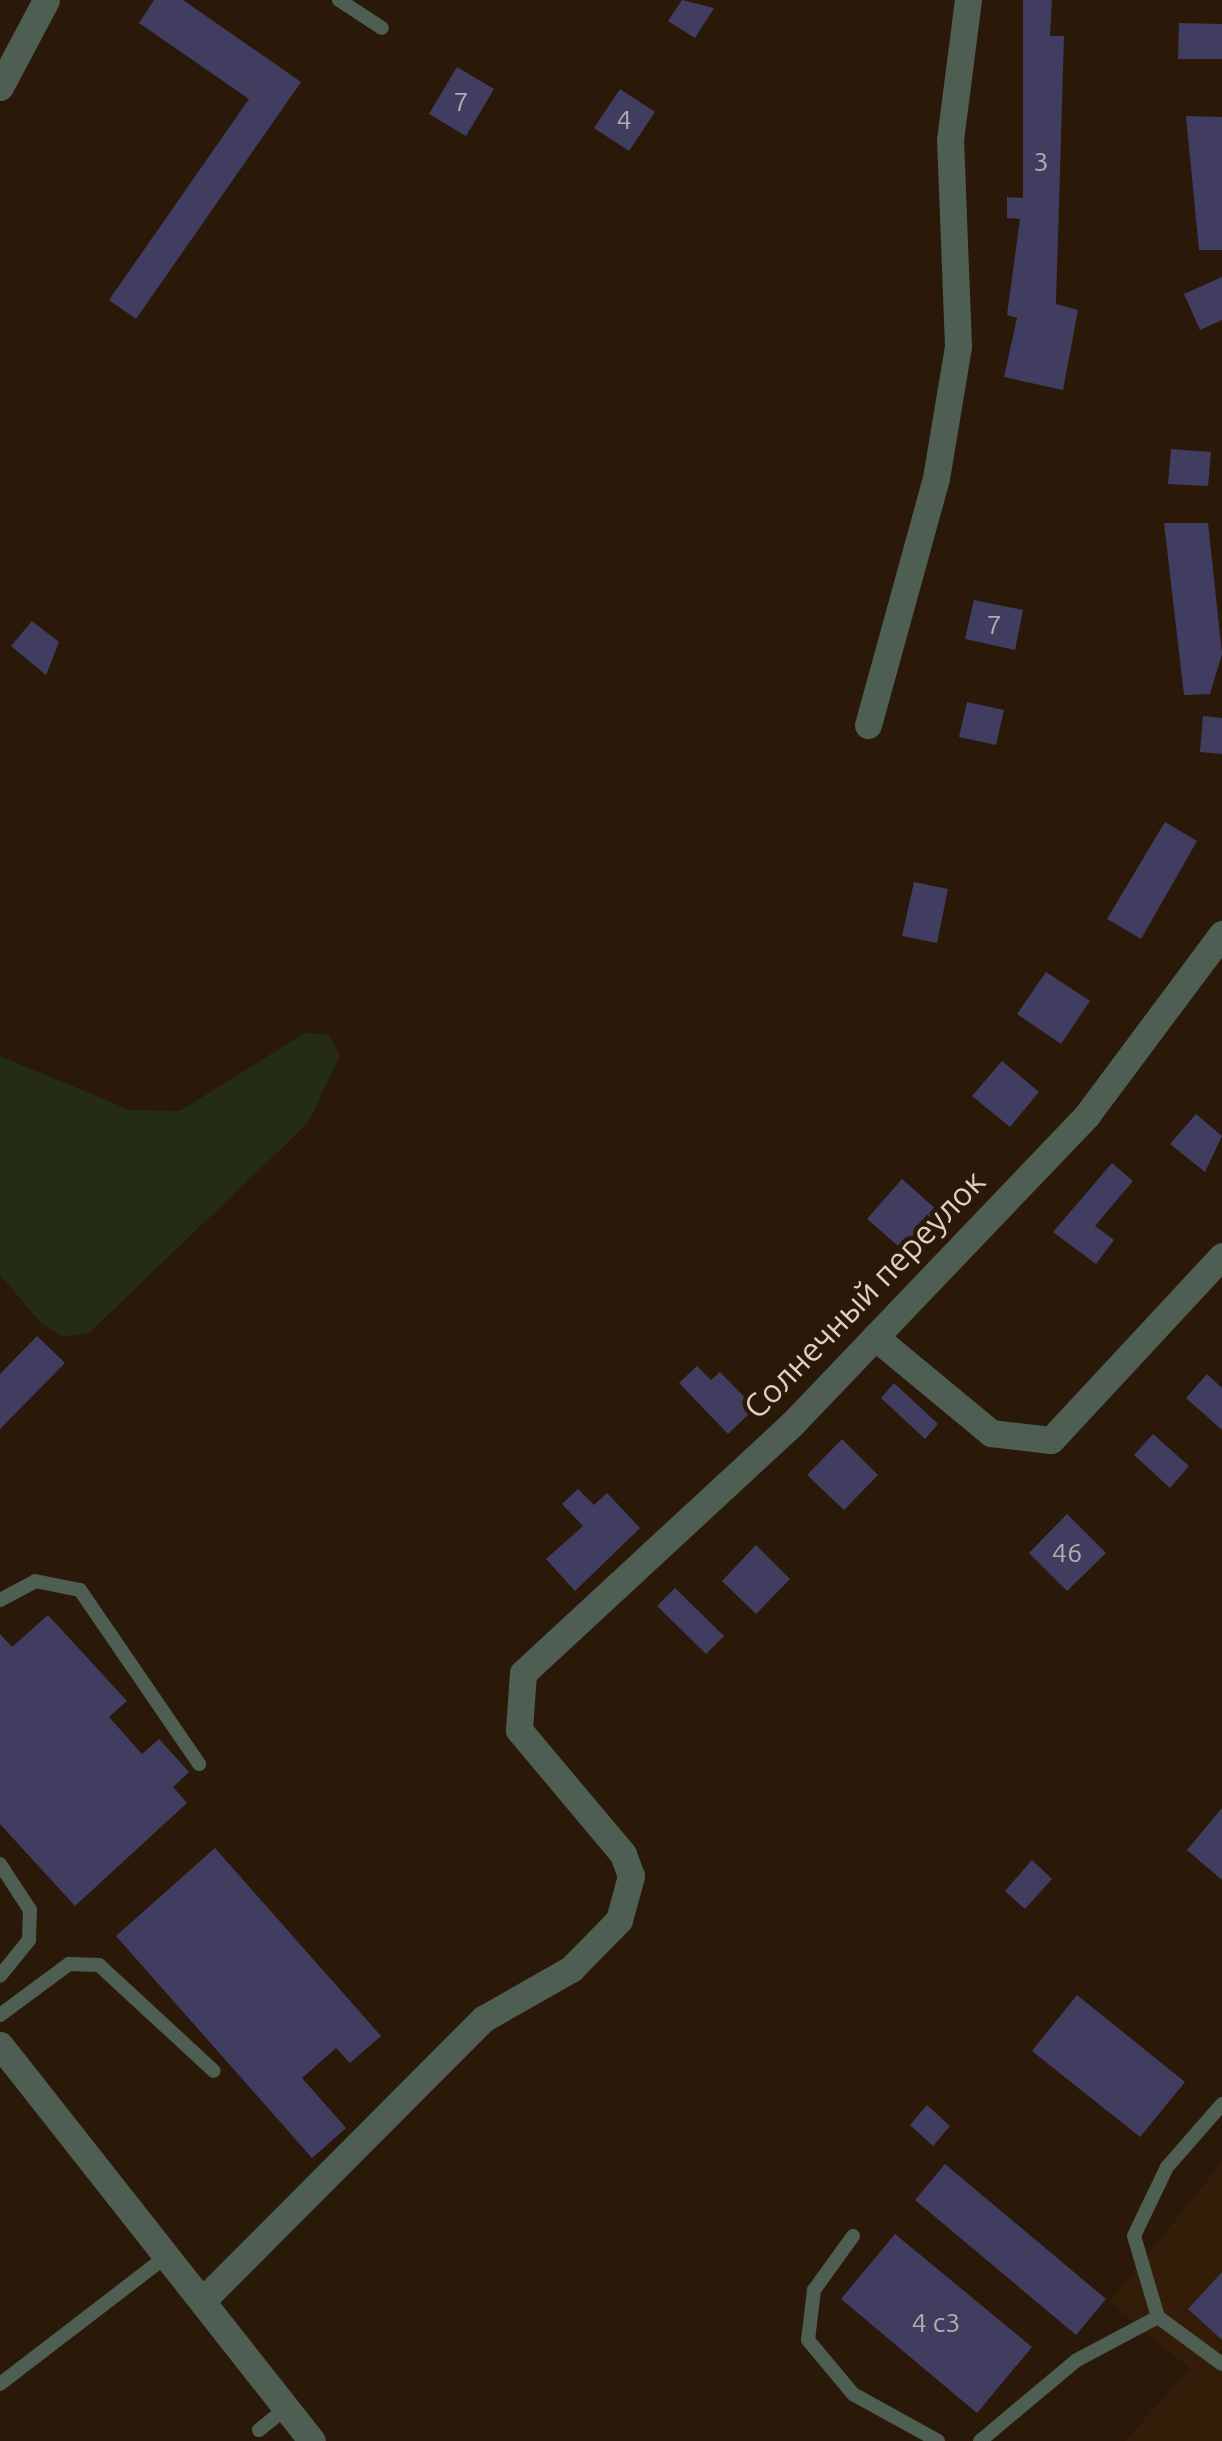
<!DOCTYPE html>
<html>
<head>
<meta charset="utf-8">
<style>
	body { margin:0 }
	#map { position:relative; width:1222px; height:2441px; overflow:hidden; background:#2a1909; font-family:Ubuntu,sans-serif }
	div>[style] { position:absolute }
	.built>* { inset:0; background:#331d08 }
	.green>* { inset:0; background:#242b16 }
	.building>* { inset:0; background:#403d61 }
	.service>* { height:14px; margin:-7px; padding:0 7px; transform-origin:7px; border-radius:7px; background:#4e5e52 }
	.minor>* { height:27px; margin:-13.5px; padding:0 13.5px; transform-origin:13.5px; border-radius:13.5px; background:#4e5e52 }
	span { translate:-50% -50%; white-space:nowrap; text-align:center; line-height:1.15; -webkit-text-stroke:9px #2a1909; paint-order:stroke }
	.number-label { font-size:27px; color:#b5abad }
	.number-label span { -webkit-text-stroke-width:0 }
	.street-label { font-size:33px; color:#dcd0c6 }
</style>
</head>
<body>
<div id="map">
	<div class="built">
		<div style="clip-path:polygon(1222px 2162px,1222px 2441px,1125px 2441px,1190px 2369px,1110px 2301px)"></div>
	</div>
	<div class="green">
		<div style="clip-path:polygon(305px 1033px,329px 1035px,340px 1056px,308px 1123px,89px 1333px,64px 1337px,42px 1324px,0 1275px,0 1056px,130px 1110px,180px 1111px)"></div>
	</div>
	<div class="building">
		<div style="clip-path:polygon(154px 0,183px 0,301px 82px,136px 319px,109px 300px,249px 99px,139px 23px)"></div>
		<div style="clip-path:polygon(682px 0,714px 8px,695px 38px,668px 21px)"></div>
		<div style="clip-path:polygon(1023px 0,1052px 0,1050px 36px,1064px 36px,1056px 304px,1078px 310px,1063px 390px,1004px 377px,1017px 318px,1007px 315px,1020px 219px,1007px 218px,1007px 197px,1023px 198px)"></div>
		<div style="clip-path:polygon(1179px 23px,1222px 24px,1222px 59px,1178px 59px)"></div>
		<div style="clip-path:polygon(457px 67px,494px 89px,466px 136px,429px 114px)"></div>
		<div style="clip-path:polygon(620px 89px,655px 112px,629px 151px,594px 128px)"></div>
		<div style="clip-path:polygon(1186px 116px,1222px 117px,1222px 250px,1199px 250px)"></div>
		<div style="clip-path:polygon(1222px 277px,1222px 320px,1200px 330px,1184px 294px)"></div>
		<div style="clip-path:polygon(1171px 449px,1211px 452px,1208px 486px,1168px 484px)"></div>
		<div style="clip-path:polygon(1164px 523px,1208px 523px,1222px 654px,1210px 694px,1184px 695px)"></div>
		<div style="clip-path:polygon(974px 600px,1023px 610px,1015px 650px,965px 639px)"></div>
		<div style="clip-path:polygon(32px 621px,59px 642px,46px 675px,11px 646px)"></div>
		<div style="clip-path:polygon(967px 702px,1004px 710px,996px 745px,959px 737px)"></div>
		<div style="clip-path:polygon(1203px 716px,1222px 718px,1222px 754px,1200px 752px)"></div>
		<div style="clip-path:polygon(1165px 822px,1197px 841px,1141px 939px,1107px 919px)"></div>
		<div style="clip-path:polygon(914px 882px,948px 889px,937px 943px,902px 936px)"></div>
		<div style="clip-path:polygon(1046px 972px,1090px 1001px,1061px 1044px,1017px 1014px)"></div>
		<div style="clip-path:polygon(1002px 1061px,1039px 1092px,1010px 1127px,972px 1096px)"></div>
		<div style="clip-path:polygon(1196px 1114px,1222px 1136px,1205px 1172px,1170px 1144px)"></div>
		<div style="clip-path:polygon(1112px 1163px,1133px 1181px,1095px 1226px,1114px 1240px,1096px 1264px,1053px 1232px)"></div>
		<div style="clip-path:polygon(902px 1179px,938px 1211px,904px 1251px,867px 1219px)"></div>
		<div style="clip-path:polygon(37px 1336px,65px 1363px,0 1429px,0 1374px)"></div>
		<div style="clip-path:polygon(697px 1366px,711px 1380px,720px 1372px,755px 1408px,728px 1434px,679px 1383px)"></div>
		<div style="clip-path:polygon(1207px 1374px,1222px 1388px,1222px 1430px,1186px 1398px)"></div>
		<div style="clip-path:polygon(894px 1383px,938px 1424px,925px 1439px,881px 1398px)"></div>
		<div style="clip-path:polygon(1153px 1434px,1189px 1466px,1170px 1488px,1134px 1455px)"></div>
		<div style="clip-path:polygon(842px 1439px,878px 1475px,844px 1510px,807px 1475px)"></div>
		<div style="clip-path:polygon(578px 1489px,594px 1505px,607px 1493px,640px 1528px,575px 1591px,546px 1559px,583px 1526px,562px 1504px)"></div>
		<div style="clip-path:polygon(1067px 1514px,1106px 1553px,1067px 1591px,1029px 1553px)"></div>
		<div style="clip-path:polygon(756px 1545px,790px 1579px,756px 1614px,722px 1581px)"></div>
		<div style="clip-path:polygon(675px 1588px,724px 1636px,706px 1654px,657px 1606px)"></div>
		<div style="clip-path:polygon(48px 1615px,127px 1701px,109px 1717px,142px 1754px,159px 1739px,189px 1772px,173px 1787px,187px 1803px,75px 1906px,0 1824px,0 1634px,12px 1647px)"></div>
		<div style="clip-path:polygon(1222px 1808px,1222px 1880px,1187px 1850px)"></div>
		<div style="clip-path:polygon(215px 1848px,381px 2036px,350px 2063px,336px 2048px,302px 2078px,346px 2128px,312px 2158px,116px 1936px)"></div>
		<div style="clip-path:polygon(1032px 1860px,1052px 1879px,1025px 1909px,1005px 1891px)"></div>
		<div style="clip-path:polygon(1077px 1995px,1185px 2082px,1140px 2137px,1032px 2051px)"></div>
		<div style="clip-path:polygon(927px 2105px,950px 2126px,933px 2146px,910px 2125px)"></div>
		<div style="clip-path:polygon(945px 2164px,1106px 2299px,1076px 2335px,915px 2200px)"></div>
		<div style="clip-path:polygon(895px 2234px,1032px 2347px,977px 2413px,841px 2299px)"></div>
		<div style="clip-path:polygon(1222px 2272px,1222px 2340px,1188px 2309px)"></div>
	</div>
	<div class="service">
		<div style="left:339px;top:0;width:51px;rotate:33.1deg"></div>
		<div style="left:0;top:1600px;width:40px;rotate:-28deg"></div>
		<div style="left:35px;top:1581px;width:46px;rotate:11.3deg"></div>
		<div style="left:80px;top:1590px;width:211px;rotate:55.6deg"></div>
		<div style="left:0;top:1864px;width:55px;rotate:56.9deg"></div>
		<div style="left:30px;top:1910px;width:30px;rotate:92deg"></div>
		<div style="left:29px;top:1940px;width:46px;rotate:128.9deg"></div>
		<div style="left:0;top:2015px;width:86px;rotate:-36.5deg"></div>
		<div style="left:69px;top:1964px;width:30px;rotate:2deg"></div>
		<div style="left:99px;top:1965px;width:156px;rotate:42.7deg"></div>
		<div style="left:1222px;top:2104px;width:84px;rotate:131.1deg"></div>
		<div style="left:1167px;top:2167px;width:76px;rotate:115.6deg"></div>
		<div style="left:1134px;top:2236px;width:84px;rotate:73.5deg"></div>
		<div style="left:1158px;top:2317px;width:79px;rotate:36.3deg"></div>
		<div style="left:853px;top:2236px;width:67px;rotate:125.8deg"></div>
		<div style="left:814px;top:2290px;width:50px;rotate:96.8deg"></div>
		<div style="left:808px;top:2340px;width:70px;rotate:50.2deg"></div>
		<div style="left:853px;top:2394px;width:97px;rotate:28.9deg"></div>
		<div style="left:0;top:2384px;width:210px;rotate:-37.5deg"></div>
		<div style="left:259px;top:2430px;width:35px;rotate:-39deg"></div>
		<div style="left:980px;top:2441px;width:126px;rotate:-39.9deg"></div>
		<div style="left:1077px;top:2360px;width:92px;rotate:-28deg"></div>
	</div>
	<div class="minor">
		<div style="left:0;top:87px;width:98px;rotate:-62.1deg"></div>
		<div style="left:868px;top:725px;width:256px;rotate:-74.6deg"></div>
		<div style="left:936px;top:478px;width:134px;rotate:-80.5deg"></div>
		<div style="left:958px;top:346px;width:206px;rotate:-92.2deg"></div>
		<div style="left:950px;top:140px;width:141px;rotate:-82.7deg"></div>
		<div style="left:875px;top:1337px;width:151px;rotate:39.6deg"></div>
		<div style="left:991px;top:1433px;width:60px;rotate:6.7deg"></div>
		<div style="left:1051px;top:1440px;width:251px;rotate:-47.1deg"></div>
		<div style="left:0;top:2045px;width:504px;rotate:51.77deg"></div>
		<div style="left:203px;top:2300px;width:397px;rotate:-45.1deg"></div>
		<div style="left:483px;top:2019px;width:101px;rotate:-29.6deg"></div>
		<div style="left:571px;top:1969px;width:69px;rotate:-45.6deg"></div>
		<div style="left:619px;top:1920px;width:46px;rotate:-74.7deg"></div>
		<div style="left:631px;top:1876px;width:23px;rotate:-110deg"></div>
		<div style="left:623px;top:1854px;width:162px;rotate:-130deg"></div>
		<div style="left:519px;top:1730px;width:57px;rotate:-86deg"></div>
		<div style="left:523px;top:1673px;width:365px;rotate:-42.8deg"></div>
		<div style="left:791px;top:1425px;width:429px;rotate:-46.3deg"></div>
		<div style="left:1087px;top:1115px;width:226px;rotate:-53.3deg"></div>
	</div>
	<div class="number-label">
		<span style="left:461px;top:102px">7</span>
		<span style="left:624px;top:120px">4</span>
		<span style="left:1041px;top:162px">3</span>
		<span style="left:994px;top:625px">7</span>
		<span style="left:1067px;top:1553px">46</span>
		<span style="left:936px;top:2323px">4 с3</span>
	</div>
	<div class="street-label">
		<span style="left:864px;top:1294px;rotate:-46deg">Солнечный переулок</span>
	</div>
</div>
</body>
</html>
